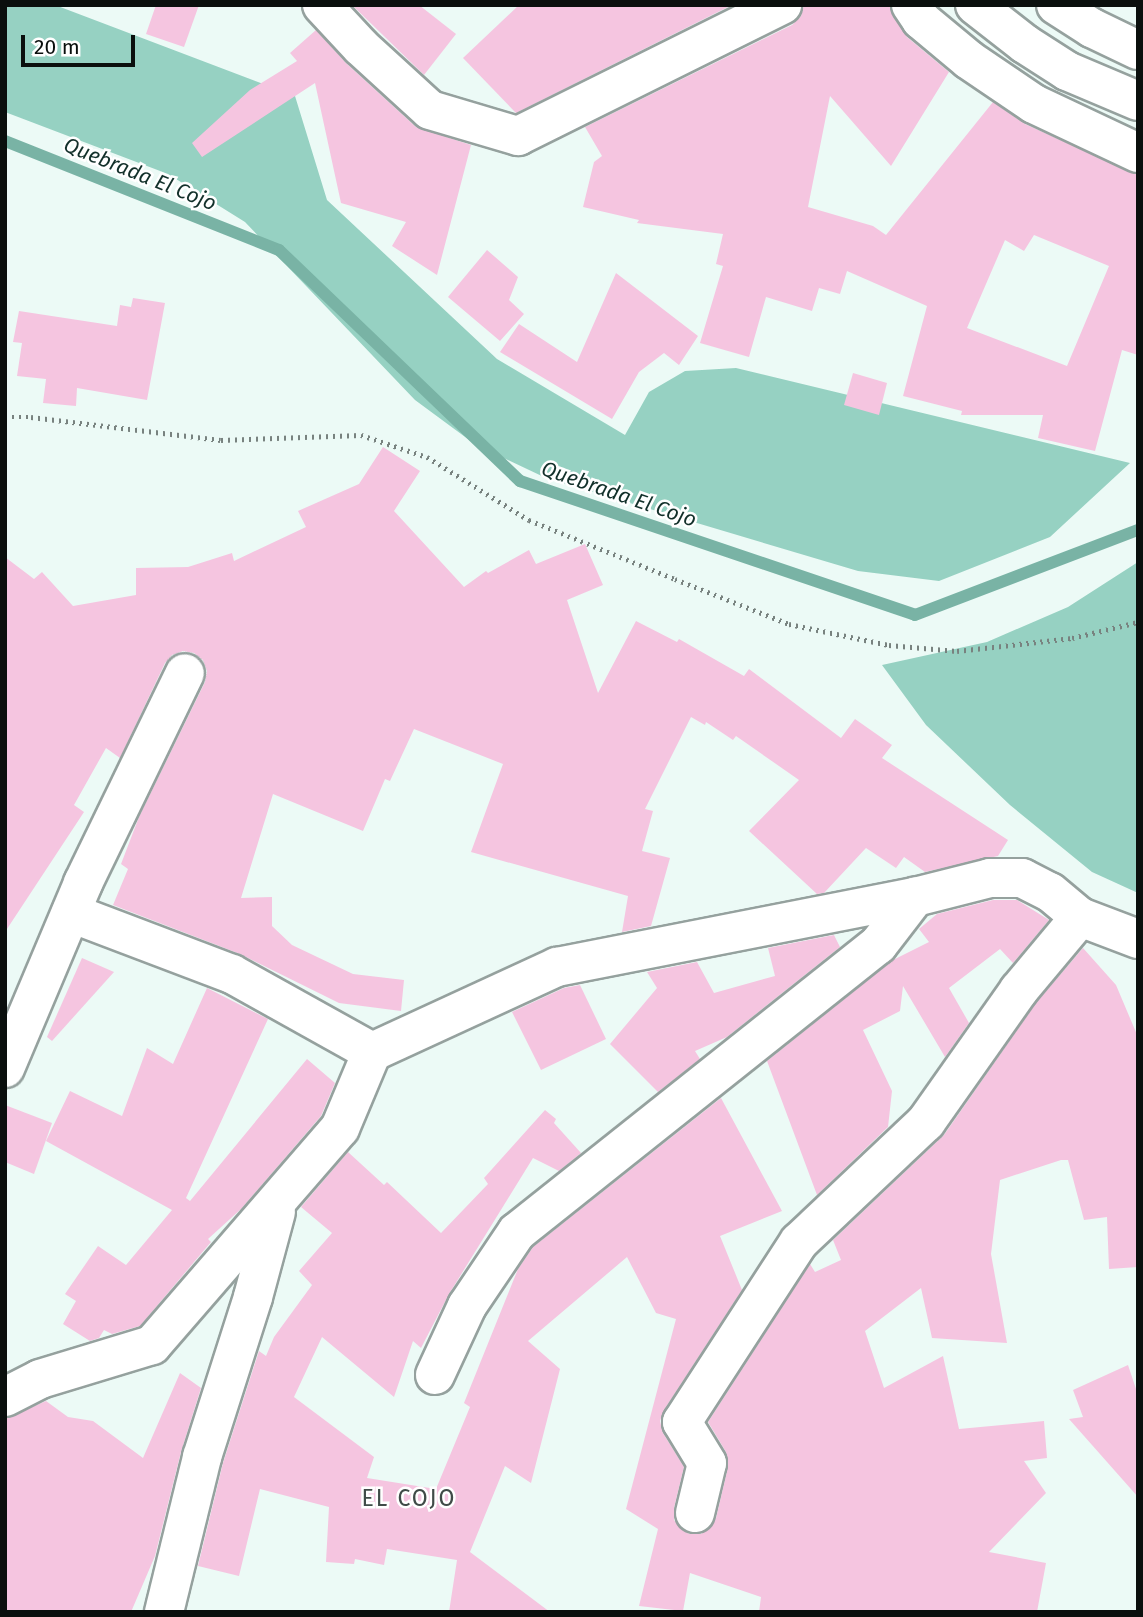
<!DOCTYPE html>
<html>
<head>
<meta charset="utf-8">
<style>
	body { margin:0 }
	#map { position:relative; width:1143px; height:1617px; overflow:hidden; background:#ecfaf6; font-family:"Fira Sans",sans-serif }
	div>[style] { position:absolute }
	.forest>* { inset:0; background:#96d1c2 }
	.stream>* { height:12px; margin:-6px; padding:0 6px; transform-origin:6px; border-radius:6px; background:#79b3a5 }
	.building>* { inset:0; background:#f5c5e0 }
	.path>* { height:4.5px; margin-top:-2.25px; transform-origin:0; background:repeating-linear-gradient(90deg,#78827f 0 2px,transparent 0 7px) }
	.roads { filter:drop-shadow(2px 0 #95a19e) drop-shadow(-2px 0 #95a19e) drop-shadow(0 2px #95a19e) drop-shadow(0 -2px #95a19e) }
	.minor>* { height:38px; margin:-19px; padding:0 19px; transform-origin:19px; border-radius:19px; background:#fff }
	span { translate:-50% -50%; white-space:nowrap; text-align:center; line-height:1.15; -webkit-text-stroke:5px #fff; paint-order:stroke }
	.water-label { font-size:21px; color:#12302a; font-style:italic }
	.quarter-label { font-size:23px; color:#404b48; letter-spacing:2px }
	.frame { position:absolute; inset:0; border:7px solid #0a0f0d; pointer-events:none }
	.scale { position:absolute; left:21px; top:35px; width:114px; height:32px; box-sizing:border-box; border:4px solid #0a0f0d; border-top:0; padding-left:9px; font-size:21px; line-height:24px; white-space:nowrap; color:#0a0f0d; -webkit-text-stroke:5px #fff; paint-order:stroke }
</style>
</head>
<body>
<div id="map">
	<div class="forest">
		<div style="clip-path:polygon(5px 5px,55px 5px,295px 96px,327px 200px,497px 359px,625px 435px,649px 392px,685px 371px,736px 368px,1130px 463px,1050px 537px,939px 581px,858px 571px,546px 478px,476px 445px,415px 400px,245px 222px,168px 174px,5px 112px)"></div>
		<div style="clip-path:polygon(1138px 562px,1138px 893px,1092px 872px,1010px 805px,926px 725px,882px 665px,987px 642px,1068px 607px)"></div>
	</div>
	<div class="stream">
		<div style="left:5px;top:141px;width:295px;rotate:21.7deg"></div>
		<div style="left:279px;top:250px;width:334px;rotate:43.8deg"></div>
		<div style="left:520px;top:481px;width:417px;rotate:18.7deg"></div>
		<div style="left:915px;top:615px;width:239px;rotate:-20.9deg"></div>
	</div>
	<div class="building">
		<div style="clip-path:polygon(156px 5px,199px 5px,184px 47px,146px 34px)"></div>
		<div style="clip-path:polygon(352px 5px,419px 5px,456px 34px,424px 75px)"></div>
		<div style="clip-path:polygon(519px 5px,732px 5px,516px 113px,463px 58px)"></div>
		<div style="clip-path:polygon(evenodd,804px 5px,889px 5px,907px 37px,949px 72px,891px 166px,830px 96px,808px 207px,873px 226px,886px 235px,993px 102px,1025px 124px,1138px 175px,1138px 355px,1122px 350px,1095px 451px,1038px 438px,1043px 415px,961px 415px,962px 411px,903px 396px,927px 306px,847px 271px,840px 294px,819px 288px,812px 311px,766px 297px,749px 357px,700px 343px,723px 266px,716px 264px,723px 234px,637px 223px,639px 220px,583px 207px,594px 162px,602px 156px,585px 127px,792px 25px,801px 16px,804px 5px,1034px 235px,1109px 266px,1067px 366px,967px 328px,1005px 240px,1024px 251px,1034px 235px)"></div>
		<div style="clip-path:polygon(316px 30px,346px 63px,416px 127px,471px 145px,437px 275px,392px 246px,406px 222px,341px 203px,315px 83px,202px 157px,192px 143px,250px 90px,297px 61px,290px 53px)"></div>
		<div style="clip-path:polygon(487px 250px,518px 277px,509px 300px,524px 314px,500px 341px,448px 297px)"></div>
		<div style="clip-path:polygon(616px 273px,698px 336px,679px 365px,664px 353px,639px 372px,612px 419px,500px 352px,519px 324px,577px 362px)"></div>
		<div style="clip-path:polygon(133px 298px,165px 303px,147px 400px,77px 388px,76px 406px,43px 403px,46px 379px,17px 376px,22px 343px,13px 342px,19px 311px,117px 326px,120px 305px,131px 307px)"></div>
		<div style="clip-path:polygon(853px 373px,887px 383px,879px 415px,844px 405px)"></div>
		<div style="clip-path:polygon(383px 447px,420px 471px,394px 511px,464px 587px,486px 571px,488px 573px,529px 550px,536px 564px,585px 544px,603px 585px,567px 600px,598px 693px,636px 621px,677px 642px,679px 639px,744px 676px,749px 669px,841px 738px,855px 719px,892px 745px,882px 758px,1008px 840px,998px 856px,925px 872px,904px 857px,896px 868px,866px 848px,824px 893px,817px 894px,749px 831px,799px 780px,736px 736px,733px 740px,706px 722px,705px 725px,691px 717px,645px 809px,653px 811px,642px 851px,670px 858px,651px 926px,622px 932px,628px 896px,471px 852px,503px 764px,414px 729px,390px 781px,385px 779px,363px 831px,273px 794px,241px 898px,272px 897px,272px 926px,292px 945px,353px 974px,404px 980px,401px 1011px,339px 1003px,240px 954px,113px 905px,128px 869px,121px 864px,139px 817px,205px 682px,207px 671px,203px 660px,194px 653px,183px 651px,172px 655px,165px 663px,120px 758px,106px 748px,74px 805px,84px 812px,5px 932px,5px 557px,34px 579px,42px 572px,73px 606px,136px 595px,136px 568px,188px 567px,232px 553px,234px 561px,306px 527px,298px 511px,359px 484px)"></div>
		<div style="clip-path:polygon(993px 900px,1017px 900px,1049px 920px,1013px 963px,1000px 949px,949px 988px,969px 1023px,945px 1057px,903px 986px,900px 1011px,863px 1030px,892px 1091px,888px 1127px,817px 1195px,767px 1061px,893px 960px,929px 942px,919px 929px,937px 914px)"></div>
		<div style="clip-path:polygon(834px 935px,840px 947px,727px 1037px,695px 1051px,700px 1059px,658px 1092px,610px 1044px,657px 988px,647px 972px,697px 962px,714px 993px,775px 976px,768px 948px)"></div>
		<div style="clip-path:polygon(1083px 948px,1116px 985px,1138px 1037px,1138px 1267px,1109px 1269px,1107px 1217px,1084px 1220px,1068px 1160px,1061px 1160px,1000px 1180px,991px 1254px,1007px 1343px,932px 1338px,921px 1288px,865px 1331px,884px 1388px,943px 1356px,959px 1429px,1044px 1421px,1047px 1458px,1024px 1461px,1046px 1493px,989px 1552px,1046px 1563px,1037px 1612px,759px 1612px,761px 1597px,690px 1573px,683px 1611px,639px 1606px,658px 1529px,626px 1509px,676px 1319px,656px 1313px,627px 1257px,528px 1341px,560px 1369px,531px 1483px,505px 1466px,470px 1552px,550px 1612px,449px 1612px,457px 1560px,387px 1549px,384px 1565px,355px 1559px,354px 1564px,326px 1562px,329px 1507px,260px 1489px,239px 1576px,198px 1566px,223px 1463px,259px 1351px,266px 1356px,274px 1337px,312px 1285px,299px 1271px,332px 1233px,301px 1207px,348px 1152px,384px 1185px,387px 1182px,441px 1233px,488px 1184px,484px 1178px,545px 1110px,556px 1119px,554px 1123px,581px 1153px,559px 1171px,533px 1158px,449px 1294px,421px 1348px,413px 1341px,394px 1397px,322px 1337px,294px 1397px,374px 1457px,367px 1478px,436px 1489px,470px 1407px,464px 1403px,518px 1269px,533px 1247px,721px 1098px,782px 1211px,720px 1236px,742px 1290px,664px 1410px,660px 1421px,663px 1433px,684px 1467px,674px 1508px,674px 1520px,680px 1528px,689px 1534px,701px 1534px,710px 1528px,716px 1518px,728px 1467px,726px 1452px,708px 1422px,810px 1264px,815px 1272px,841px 1260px,833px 1240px,944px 1135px,1036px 1003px)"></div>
		<div style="clip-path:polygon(82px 958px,114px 972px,52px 1041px,47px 1037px)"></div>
		<div style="clip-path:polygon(580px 985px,606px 1039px,541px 1070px,512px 1012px,564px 988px)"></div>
		<div style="clip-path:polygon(207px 988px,268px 1019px,186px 1198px,190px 1201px,307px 1059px,335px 1083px,321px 1116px,241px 1209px,208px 1239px,211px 1242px,140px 1326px,112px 1334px,104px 1330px,99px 1338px,90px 1341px,63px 1324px,76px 1301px,65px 1294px,98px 1246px,126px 1265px,172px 1210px,46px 1141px,70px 1091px,122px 1116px,147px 1048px,173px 1064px)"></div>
		<div style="clip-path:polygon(5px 1105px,52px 1123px,34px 1174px,5px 1162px)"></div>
		<div style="clip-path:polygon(1128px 1365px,1138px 1395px,1138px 1497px,1069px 1419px,1083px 1417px,1073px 1390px)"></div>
		<div style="clip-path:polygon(180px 1373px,201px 1388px,181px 1452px,155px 1556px,131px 1612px,5px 1612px,5px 1419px,46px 1401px,68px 1417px,93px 1421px,143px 1458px)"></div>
	</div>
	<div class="path">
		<div style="left:5px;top:417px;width:26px"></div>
		<div style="left:31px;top:417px;width:191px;rotate:6.9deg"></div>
		<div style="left:221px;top:440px;width:140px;rotate:-2deg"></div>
		<div style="left:361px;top:435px;width:70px;rotate:18.4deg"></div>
		<div style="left:427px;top:457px;width:120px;rotate:31.7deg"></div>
		<div style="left:529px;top:520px;width:157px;rotate:22deg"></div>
		<div style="left:675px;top:579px;width:123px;rotate:21.5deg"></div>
		<div style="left:789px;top:624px;width:102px;rotate:11.9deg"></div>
		<div style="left:889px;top:645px;width:68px;rotate:5deg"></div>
		<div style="left:957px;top:651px;width:116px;rotate:-6.4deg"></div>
		<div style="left:1072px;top:638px;width:68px;rotate:-13.6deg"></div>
	</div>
	<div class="roads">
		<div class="minor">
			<div style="left:322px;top:5px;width:57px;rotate:47.1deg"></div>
			<div style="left:361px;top:47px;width:93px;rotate:42.4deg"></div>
			<div style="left:430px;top:110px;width:92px;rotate:16.5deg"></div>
			<div style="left:518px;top:136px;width:295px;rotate:-26.4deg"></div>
			<div style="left:911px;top:5px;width:18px;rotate:56deg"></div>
			<div style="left:921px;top:20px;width:62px;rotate:39.8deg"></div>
			<div style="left:969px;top:60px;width:78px;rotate:34.1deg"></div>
			<div style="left:1034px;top:104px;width:115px;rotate:25.2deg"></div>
			<div style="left:975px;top:5px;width:63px;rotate:38deg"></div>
			<div style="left:1025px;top:44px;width:50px;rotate:32.7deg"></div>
			<div style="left:1067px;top:71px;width:77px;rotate:22.9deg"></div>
			<div style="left:1056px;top:5px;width:43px;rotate:32.6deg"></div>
			<div style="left:1092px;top:28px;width:51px;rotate:25.6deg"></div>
			<div style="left:71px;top:913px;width:172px;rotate:20.8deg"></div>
			<div style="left:232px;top:974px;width:160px;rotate:29.1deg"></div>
			<div style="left:5px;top:1068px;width:201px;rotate:-67.1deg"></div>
			<div style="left:83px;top:883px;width:233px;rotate:-64.1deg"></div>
			<div style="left:435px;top:1375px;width:76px;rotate:-65.1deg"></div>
			<div style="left:467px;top:1306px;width:89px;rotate:-56deg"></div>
			<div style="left:517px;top:1232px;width:461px;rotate:-38.5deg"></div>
			<div style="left:878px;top:945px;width:61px;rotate:-52.4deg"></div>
			<div style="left:5px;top:1397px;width:39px;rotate:-27deg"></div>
			<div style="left:40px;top:1379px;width:117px;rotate:-16.9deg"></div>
			<div style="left:152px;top:1345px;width:287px;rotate:-49.1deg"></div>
			<div style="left:340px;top:1128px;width:82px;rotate:-67.2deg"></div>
			<div style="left:372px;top:1052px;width:204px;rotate:-24.7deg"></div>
			<div style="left:557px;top:967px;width:365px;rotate:-11.1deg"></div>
			<div style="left:915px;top:897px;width:77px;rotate:-14.2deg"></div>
			<div style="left:990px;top:878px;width:32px"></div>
			<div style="left:1022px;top:878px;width:31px;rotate:27deg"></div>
			<div style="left:1050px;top:892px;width:39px;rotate:40deg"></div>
			<div style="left:1080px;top:917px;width:62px;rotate:20.8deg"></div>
			<div style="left:695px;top:1513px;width:51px;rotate:-76.5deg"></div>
			<div style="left:707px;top:1463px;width:48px;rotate:-121.4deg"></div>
			<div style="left:682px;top:1422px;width:215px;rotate:-57deg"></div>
			<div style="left:799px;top:1242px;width:175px;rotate:-43.4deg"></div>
			<div style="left:926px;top:1122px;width:161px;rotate:-54.8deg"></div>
			<div style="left:1019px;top:990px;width:95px;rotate:-50.1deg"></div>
			<div style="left:164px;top:1612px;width:160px;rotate:-76.2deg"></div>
			<div style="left:202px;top:1457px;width:168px;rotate:-72.3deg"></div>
			<div style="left:253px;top:1297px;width:88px;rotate:-74.9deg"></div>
		</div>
	</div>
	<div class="water-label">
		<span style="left:140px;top:174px;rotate:22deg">Quebrada El Cojo</span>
		<span style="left:619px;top:494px;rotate:19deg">Quebrada El Cojo</span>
	</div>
	<div class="quarter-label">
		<span style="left:409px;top:1498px">EL COJO</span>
	</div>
	<div class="frame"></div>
	<div class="scale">20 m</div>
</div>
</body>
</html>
